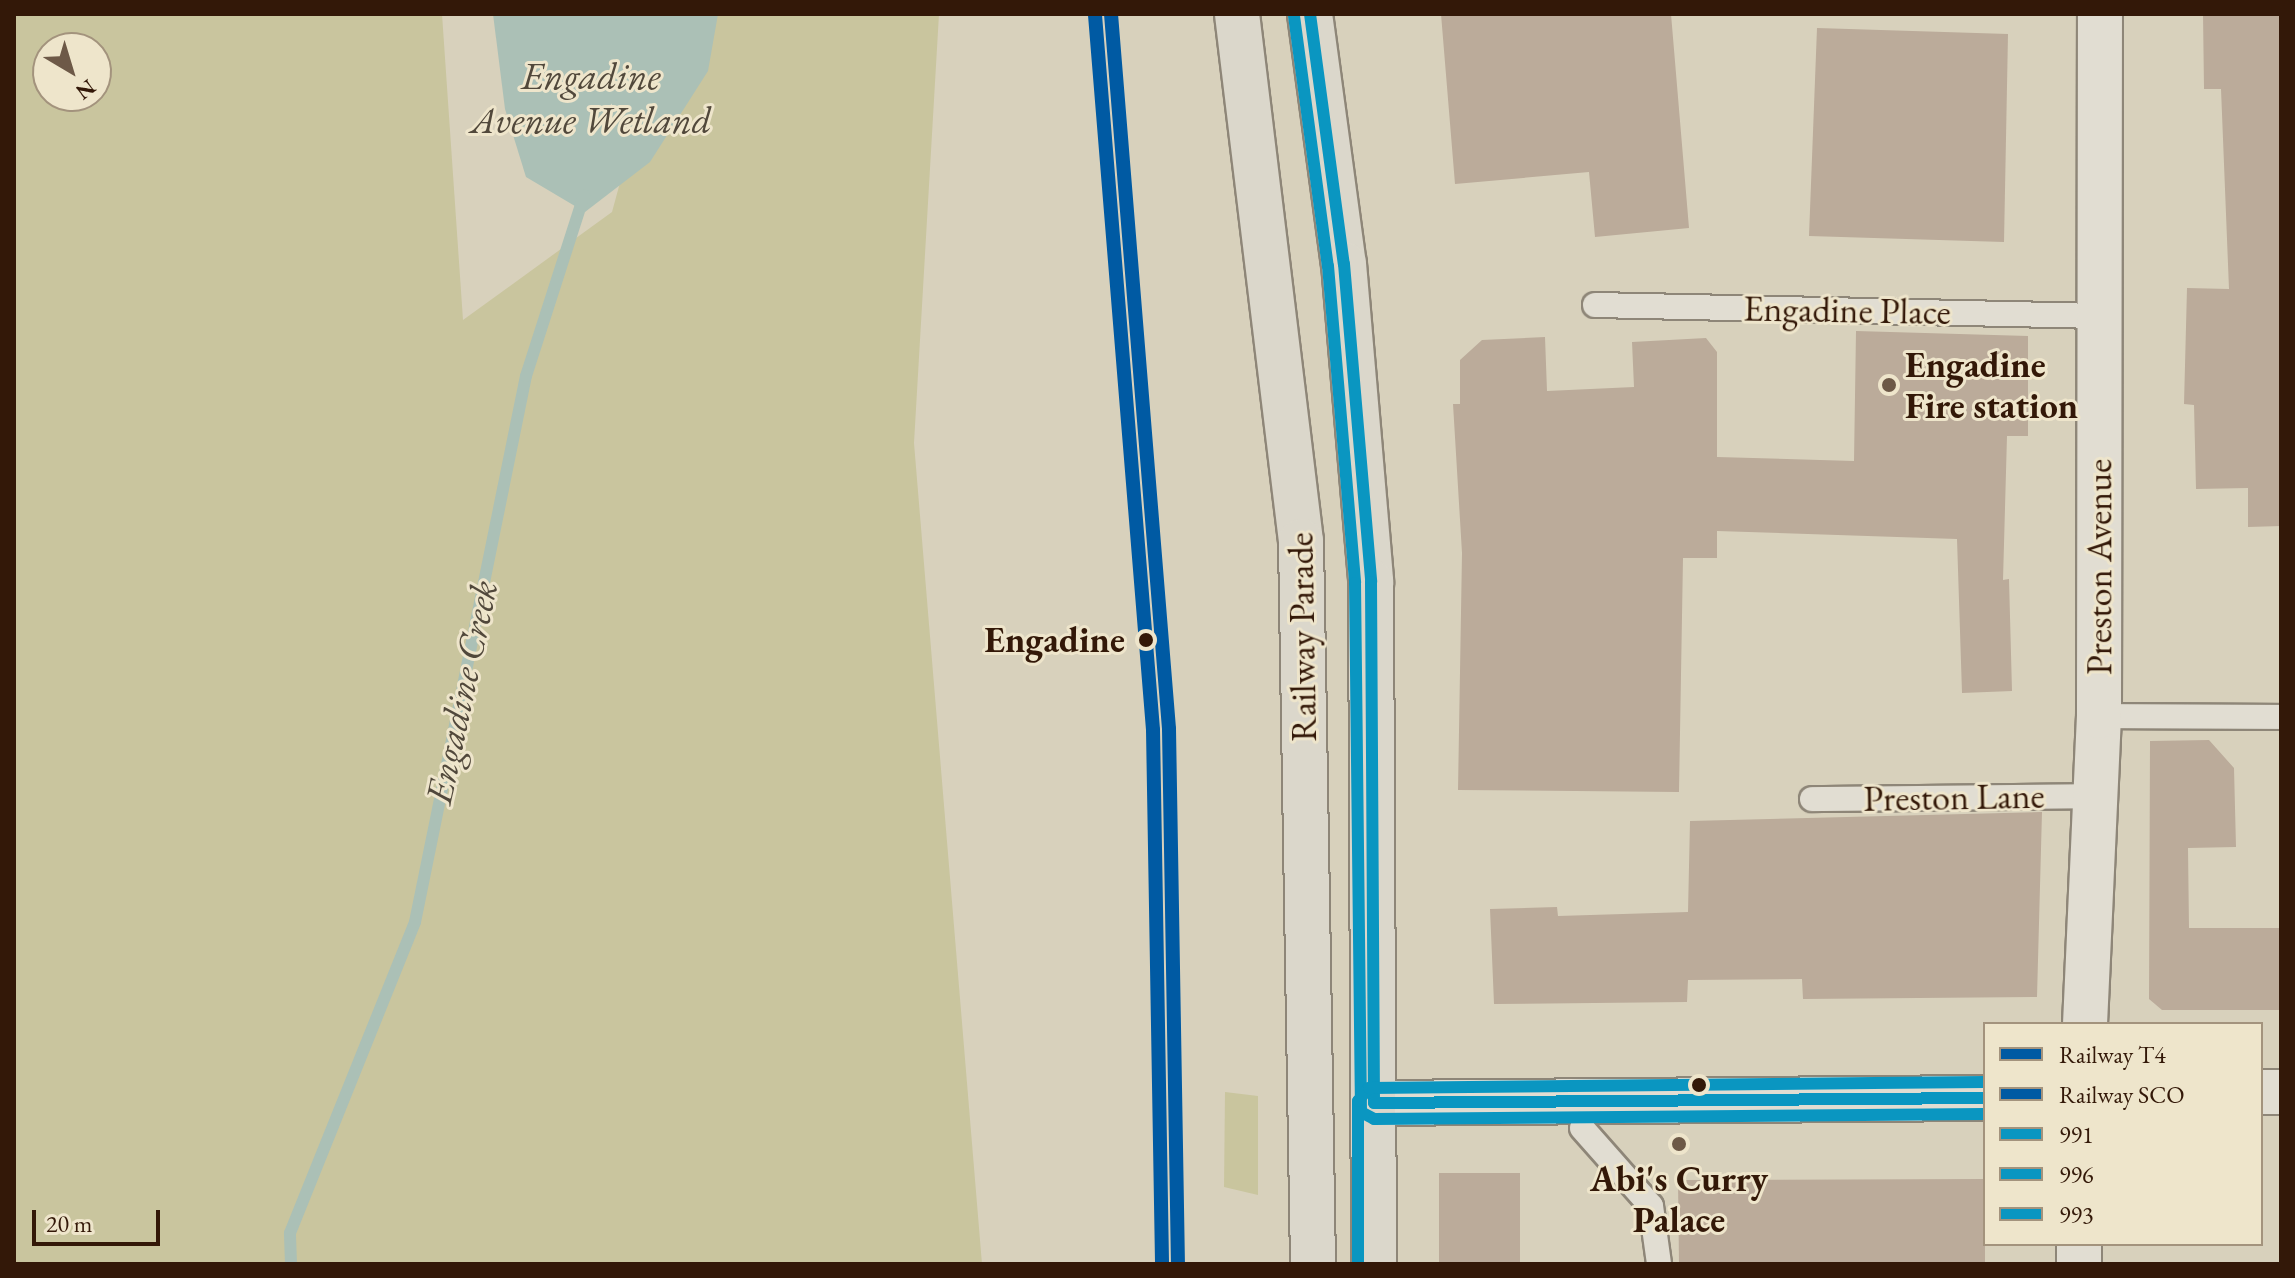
<!DOCTYPE html>
<html>
<head>
<meta charset="utf-8">
<style>
	body { margin:0 }
	#map { position:relative; width:2295px; height:1278px; overflow:hidden; background:#d8d1bc; font-family:"EB Garamond",serif }
	div>[style] { position:absolute }
	.green>* { inset:0; background:#c9c59e }
	.water>* { inset:0; background:#abc0b6 }
	.stream>* { height:12px; margin:-6px; padding:0 6px; transform-origin:6px; border-radius:6px; background:#abc0b6 }
	.building>* { inset:0; background:#bbab9a }
	.roads { filter:drop-shadow(2px 0 #8e8678) drop-shadow(-2px 0 #8e8678) drop-shadow(0 2px #8e8678) drop-shadow(0 -2px #8e8678) }
	.lane>* { height:24px; margin:-12px; padding:0 12px; transform-origin:12px; border-radius:12px; background:#e1ddd2 }
	.street>* { height:44px; margin:-22px; padding:0 22px; transform-origin:22px; border-radius:22px; background:#e1ddd2 }
	.secondary>* { height:44px; margin:-22px; padding:0 22px; transform-origin:22px; border-radius:22px; background:#e1ddd2 }
	.highway>* { height:44px; margin:-22px; padding:0 22px; transform-origin:22px; border-radius:22px; background:#dbd7cb }
	.bus-1>* { height:12px; margin:-6px; padding:0 6px; transform-origin:6px; border-radius:6px; background:#0a96c1 }
	.bus-2>* { height:12px; margin:-6px; padding:0 6px; transform-origin:6px; border-radius:6px; background:#0a96c1 }
	.bus-3>* { height:12px; margin:-6px; padding:0 6px; transform-origin:6px; border-radius:6px; background:#0a96c1 }
	.rail-1>* { height:14px; margin:-7px; padding:0 7px; transform-origin:7px; border-radius:7px; background:#005aa3 }
	.rail-2>* { height:14px; margin:-7px; padding:0 7px; transform-origin:7px; border-radius:7px; background:#005aa3 }
	.dots>* { width:22px; height:22px; translate:-50% -50%; box-sizing:border-box; border:4px solid #eee5cb; border-radius:50% }
	span { translate:-50% -50%; white-space:nowrap; text-align:center; line-height:1.15; -webkit-text-stroke:6px #eee5cb; paint-order:stroke }
	.street-label { font-size:36px; color:#331808 }
	.poi-label { font-size:36px; color:#331808; font-weight:700 }
	.left { translate:0 -50%; text-align:left }
	.stop-label { font-size:36px; color:#331808; font-weight:700 }
	.right { translate:-100% -50%; text-align:right }
	.water-label { font-size:38px; color:#51483b; font-style:italic }
	.frame { position:absolute; inset:0; border:16px solid #331808; pointer-events:none }
	.legend { position:absolute; left:1983px; top:1022px; width:280px; height:224px; box-sizing:border-box; background:#eee5cb; border:2px solid #a3937d; margin:0; padding:10px 14px; list-style:none; font-size:24px; color:#331808 }
	.legend li { display:flex; align-items:center; gap:16px; height:40px }
	.legend b { width:40px; border:2px solid #a3937d }
	.north { position:absolute; left:32px; top:32px; width:80px; height:80px; box-sizing:border-box; background:#eee5cb; border:2px solid #a3937d; border-radius:50%; rotate:142deg; font-size:22px; font-weight:700; line-height:32px; text-align:center; color:#331808 }
	.north::after { content:''; display:block; margin:auto; width:28px; height:36px; background:#6d5947; clip-path:polygon(50% 0,100% 100%,50% 72%,0 100%) }
	.scale { position:absolute; left:32px; top:1210px; width:128px; height:36px; box-sizing:border-box; border:4px solid #331808; border-top:0; padding-left:10px; font-size:24px; line-height:28px; white-space:nowrap; color:#331808; -webkit-text-stroke:6px #eee5cb; paint-order:stroke }
</style>
</head>
<body>
<div id="map">
	<div class="green">
		<div style="clip-path:polygon(evenodd,14px 14px,442px 14px,463px 320px,612px 212px,666px 14px,939px 14px,914px 443px,982px 1264px,14px 1264px,14px 14px,48px 48px,96px 48px,96px 96px,48px 96px,48px 48px)"></div>
		<div style="clip-path:polygon(1225px 1092px,1258px 1096px,1258px 1195px,1224px 1187px)"></div>
	</div>
	<div class="water">
		<div style="clip-path:polygon(493px 14px,718px 14px,708px 71px,650px 162px,585px 212px,526px 177px,505px 109px)"></div>
	</div>
	<div class="stream">
		<div style="left:291px;top:1264px;width:31px;rotate:-92deg"></div>
		<div style="left:290px;top:1233px;width:335px;rotate:-68.1deg"></div>
		<div style="left:415px;top:922px;width:557px;rotate:-78.51deg"></div>
		<div style="left:526px;top:376px;width:190px;rotate:-72.2deg"></div>
	</div>
	<div class="building">
		<div style="clip-path:polygon(1441px 14px,1671px 14px,1689px 228px,1595px 237px,1589px 172px,1455px 184px)"></div>
		<div style="clip-path:polygon(2203px 14px,2281px 14px,2281px 526px,2248px 527px,2248px 488px,2196px 489px,2194px 405px,2184px 404px,2187px 288px,2229px 289px,2221px 89px,2204px 89px)"></div>
		<div style="clip-path:polygon(1817px 28px,2008px 34px,2004px 242px,1809px 236px)"></div>
		<div style="clip-path:polygon(1856px 331px,2028px 336px,2028px 436px,2007px 436px,2003px 580px,2009px 579px,2012px 691px,1962px 693px,1957px 539px,1717px 531px,1717px 558px,1683px 558px,1679px 792px,1458px 790px,1462px 553px,1453px 404px,1460px 404px,1460px 360px,1482px 340px,1545px 337px,1547px 391px,1634px 387px,1632px 342px,1706px 338px,1717px 352px,1717px 457px,1854px 461px)"></div>
		<div style="clip-path:polygon(2209px 740px,2234px 768px,2236px 847px,2188px 848px,2189px 928px,2281px 928px,2281px 1010px,2162px 1010px,2149px 999px,2150px 741px)"></div>
		<div style="clip-path:polygon(2042px 812px,2037px 997px,1803px 999px,1802px 979px,1688px 980px,1687px 1002px,1494px 1004px,1490px 909px,1557px 907px,1558px 916px,1688px 912px,1690px 821px)"></div>
		<div style="clip-path:polygon(1439px 1173px,1520px 1173px,1520px 1264px,1439px 1264px)"></div>
		<div style="clip-path:polygon(1985px 1179px,1985px 1264px,1679px 1264px,1678px 1180px)"></div>
	</div>
	<div class="roads">
		<div class="lane">
			<div style="left:1595px;top:305px;width:504px;rotate:1.25deg"></div>
			<div style="left:2099px;top:716px;width:182px;rotate:0.3deg"></div>
			<div style="left:1812px;top:799px;width:284px;rotate:-0.6deg"></div>
			<div style="left:1582px;top:1128px;width:104px;rotate:48.5deg"></div>
			<div style="left:1651px;top:1206px;width:59px;rotate:82.1deg"></div>
		</div>
		<div class="street">
			<div style="left:2085px;top:1024px;width:308px;rotate:-87.4deg"></div>
			<div style="left:2099px;top:716px;width:702px;rotate:-89.92deg"></div>
			<div style="left:1374px;top:1103px;width:611px;rotate:-0.47deg"></div>
		</div>
		<div class="secondary">
			<div style="left:2261px;top:1092px;width:20px"></div>
			<div style="left:2079px;top:1244px;width:20px;rotate:90deg"></div>
		</div>
		<div class="highway">
			<div style="left:1237px;top:14px;width:531px;rotate:83.08deg"></div>
			<div style="left:1301px;top:541px;width:723px;rotate:89.05deg"></div>
			<div style="left:1310px;top:14px;width:252px;rotate:82.3deg"></div>
			<div style="left:1344px;top:264px;width:319px;rotate:85.1deg"></div>
			<div style="left:1371px;top:582px;width:682px;rotate:89.75deg"></div>
		</div>
	</div>
	<div class="bus-1">
		<div style="left:1310px;top:14px;width:252px;rotate:82.3deg"></div>
		<div style="left:1344px;top:264px;width:319px;rotate:85.1deg"></div>
		<div style="left:1371px;top:582px;width:521px;rotate:89.67deg"></div>
		<div style="left:1374px;top:1103px;width:611px;rotate:-0.47deg"></div>
	</div>
	<div class="bus-2">
		<div style="left:1294px;top:16px;width:252px;rotate:82.3deg"></div>
		<div style="left:1328px;top:266px;width:318px;rotate:85.1deg"></div>
		<div style="left:1355px;top:583px;width:529px;rotate:89.35deg"></div>
		<div style="left:1361px;top:1112px;width:15px;rotate:28deg"></div>
		<div style="left:1374px;top:1119px;width:611px;rotate:-0.47deg"></div>
	</div>
	<div class="bus-3">
		<div style="left:1358px;top:1264px;width:163px;rotate:-90deg"></div>
		<div style="left:1358px;top:1101px;width:17px;rotate:-50deg"></div>
		<div style="left:1369px;top:1088px;width:616px;rotate:-0.56deg"></div>
	</div>
	<div class="rail-1">
		<div style="left:1111px;top:14px;width:717px;rotate:85.36deg"></div>
		<div style="left:1169px;top:729px;width:535px;rotate:89.04deg"></div>
	</div>
	<div class="rail-2">
		<div style="left:1095px;top:15px;width:717px;rotate:85.36deg"></div>
		<div style="left:1153px;top:730px;width:534px;rotate:89.03deg"></div>
	</div>
	<div class="dots">
		<div style="left:1889px;top:385px;background:#6d5947"></div>
		<div style="left:1146px;top:640px;background:#331808"></div>
		<div style="left:1699px;top:1085px;background:#331808"></div>
		<div style="left:1679px;top:1144px;background:#6d5947"></div>
	</div>
	<div class="street-label">
		<span style="left:1847px;top:310px;rotate:1deg">Engadine Place</span>
		<span style="left:2099px;top:567px;rotate:-90deg">Preston Avenue</span>
		<span style="left:1302px;top:637px;rotate:-91deg">Railway Parade</span>
		<span style="left:1954px;top:797px;rotate:-1deg">Preston Lane</span>
	</div>
	<div class="poi-label">
		<span class="left" style="left:1905px;top:385px">Engadine<br>Fire station</span>
		<span style="left:1679px;top:1199px">Abi's Curry<br>Palace</span>
	</div>
	<div class="stop-label">
		<span class="right" style="left:1125px;top:640px">Engadine</span>
	</div>
	<div class="water-label">
		<span style="left:591px;top:98px">Engadine<br>Avenue Wetland</span>
		<span style="left:461px;top:692px;rotate:-78deg">Engadine Creek</span>
	</div>
	<div class="frame"></div>
	<ul class="legend">
	<li><b style="height:10px;background:#005aa3"></b>Railway T4</li>
	<li><b style="height:10px;background:#005aa3"></b>Railway SCO</li>
	<li><b style="height:10px;background:#0a96c1"></b>991</li>
	<li><b style="height:10px;background:#0a96c1"></b>996</li>
	<li><b style="height:10px;background:#0a96c1"></b>993</li>
	</ul>
	<div class="north">N</div>
	<div class="scale">20 m</div>
</div>
</body>
</html>
